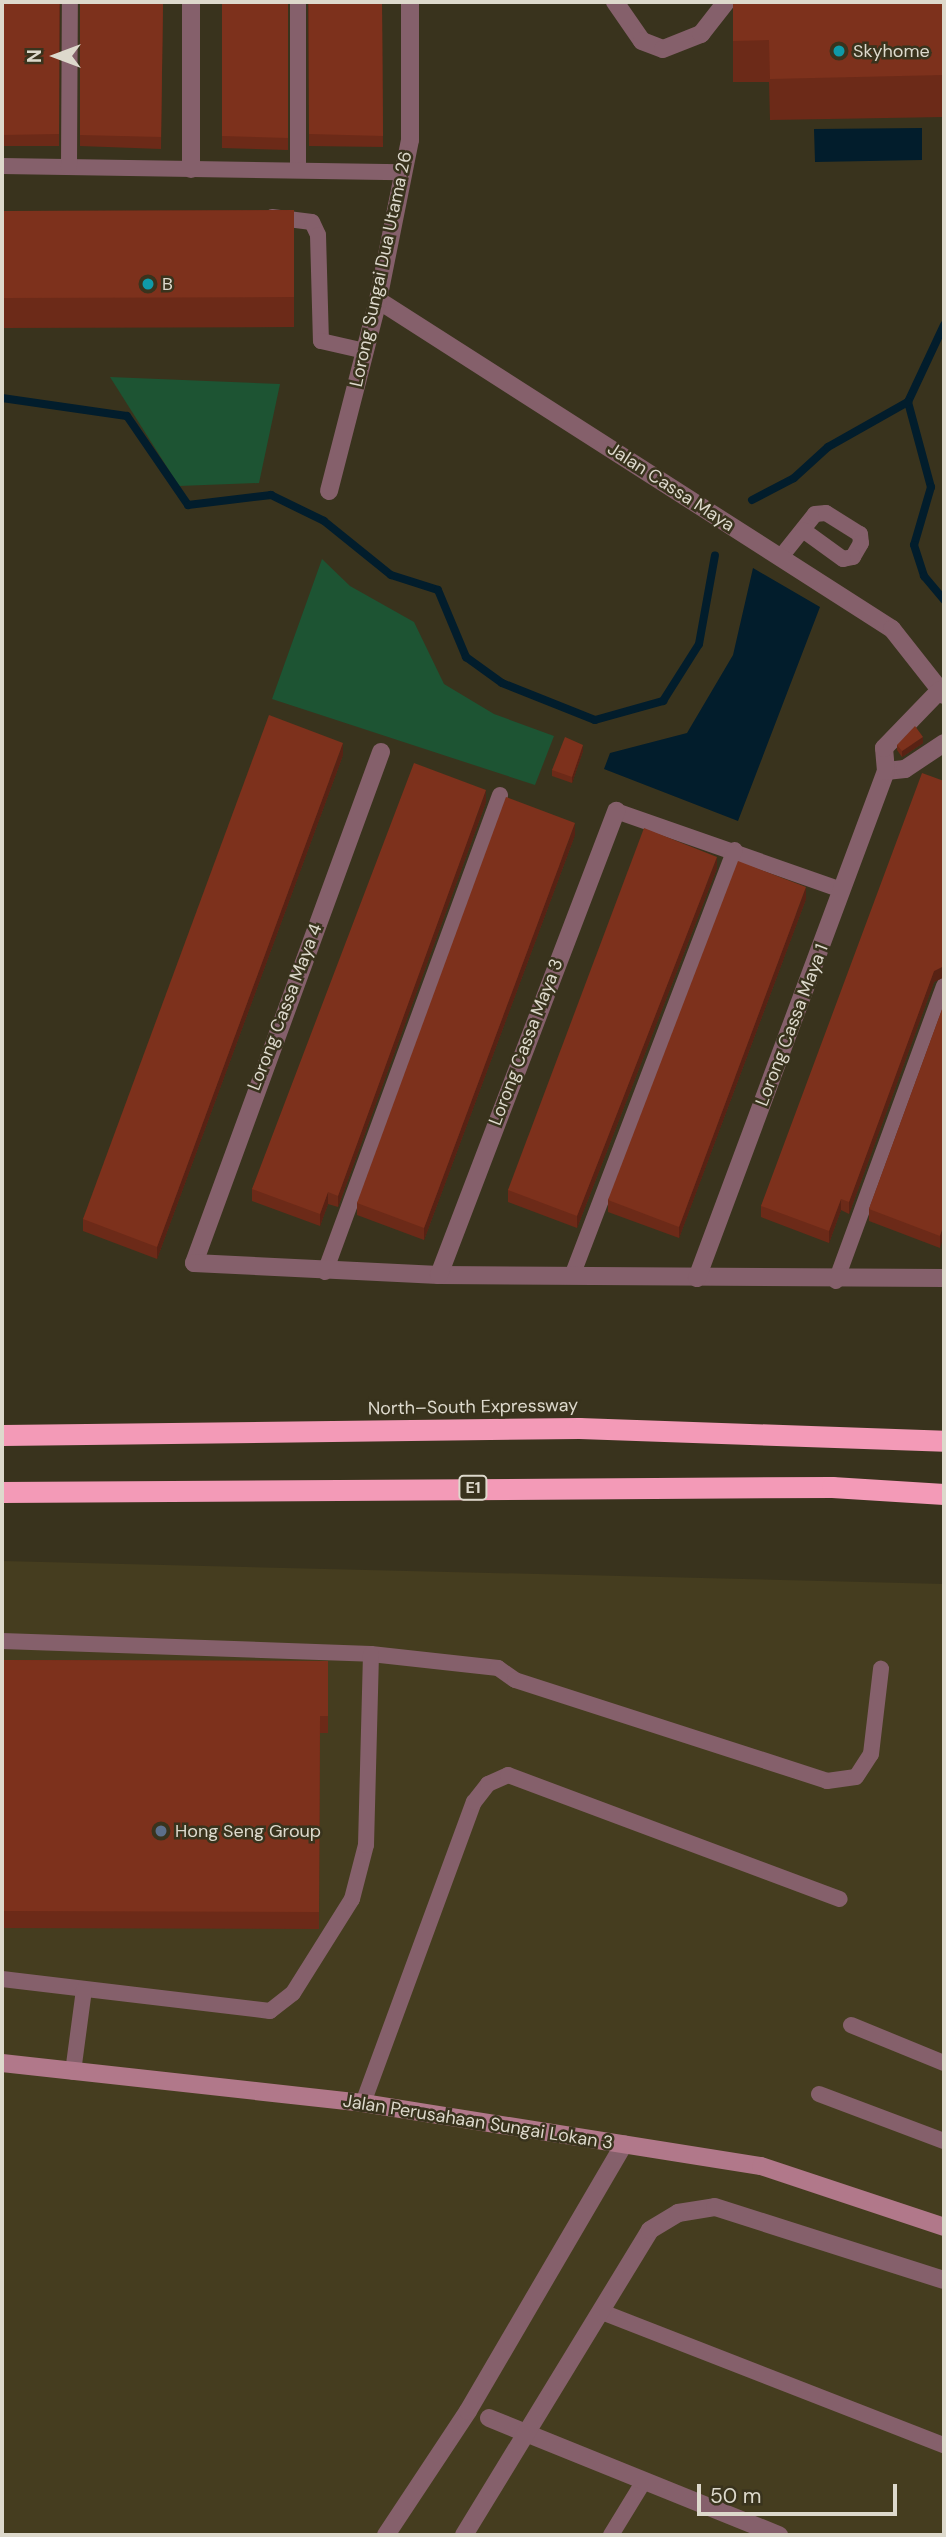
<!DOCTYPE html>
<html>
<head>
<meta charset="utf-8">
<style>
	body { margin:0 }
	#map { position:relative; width:946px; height:2537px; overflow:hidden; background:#39331d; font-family:"DM Sans",sans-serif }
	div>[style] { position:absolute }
	.built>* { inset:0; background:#453d1f }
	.green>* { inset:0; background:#1d5433 }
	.water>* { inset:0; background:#021d2c }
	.stream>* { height:8px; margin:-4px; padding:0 4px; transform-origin:4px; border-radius:4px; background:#021d2c }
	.service>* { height:16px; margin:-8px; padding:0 8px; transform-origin:8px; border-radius:8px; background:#85606b }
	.minor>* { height:18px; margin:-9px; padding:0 9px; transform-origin:9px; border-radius:9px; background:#85606b }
	.secondary>* { height:18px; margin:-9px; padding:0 9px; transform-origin:9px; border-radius:9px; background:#b1788a }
	.motorway>* { height:21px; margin:-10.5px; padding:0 10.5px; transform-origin:10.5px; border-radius:10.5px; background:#f39ab7 }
	.wall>* { inset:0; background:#6c2a18 }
	.shaded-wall>* { inset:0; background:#582214 }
	.building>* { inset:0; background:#7d311c }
	.dots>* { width:19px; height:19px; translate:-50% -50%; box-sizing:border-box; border:4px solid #39331d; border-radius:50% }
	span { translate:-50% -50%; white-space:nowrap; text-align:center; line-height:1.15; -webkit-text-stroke:5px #39331d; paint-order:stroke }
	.shield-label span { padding:2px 5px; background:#39331d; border:2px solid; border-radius:5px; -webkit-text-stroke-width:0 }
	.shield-label { font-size:16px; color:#ddd9cc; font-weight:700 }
	.poi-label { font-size:18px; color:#ddd9cc }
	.left { translate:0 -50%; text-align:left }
	.street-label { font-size:18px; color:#ddd9cc }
	.frame { position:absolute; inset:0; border:4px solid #ddd9cc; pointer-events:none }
	.north { position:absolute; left:21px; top:21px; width:70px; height:70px; -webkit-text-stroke:5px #39331d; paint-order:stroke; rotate:270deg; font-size:19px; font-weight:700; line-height:28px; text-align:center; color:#ddd9cc }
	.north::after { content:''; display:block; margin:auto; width:24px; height:32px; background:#ddd9cc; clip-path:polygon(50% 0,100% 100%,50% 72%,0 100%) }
	.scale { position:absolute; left:697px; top:2484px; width:200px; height:32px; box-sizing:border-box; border:4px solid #ddd9cc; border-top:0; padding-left:9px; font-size:21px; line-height:24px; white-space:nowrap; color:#ddd9cc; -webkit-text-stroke:5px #39331d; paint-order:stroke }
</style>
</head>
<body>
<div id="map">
	<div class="built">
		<div style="clip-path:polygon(2px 1561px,944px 1584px,944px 2535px,2px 2535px)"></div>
	</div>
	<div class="green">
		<div style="clip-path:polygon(110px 377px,280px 384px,259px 483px,179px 486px)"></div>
		<div style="clip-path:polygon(322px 559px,350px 586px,414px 622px,444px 684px,494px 714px,554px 736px,535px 785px,272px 699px)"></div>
	</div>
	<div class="water">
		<div style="clip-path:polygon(922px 128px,922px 160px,815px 162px,814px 129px)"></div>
		<div style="clip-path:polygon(753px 568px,820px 607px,738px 821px,604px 769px,610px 753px,687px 733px,733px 655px)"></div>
	</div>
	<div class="stream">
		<div style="left:944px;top:325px;width:85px;rotate:115.1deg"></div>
		<div style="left:908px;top:402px;width:88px;rotate:74.9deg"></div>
		<div style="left:931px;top:487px;width:60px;rotate:106.3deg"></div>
		<div style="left:914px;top:545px;width:33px;rotate:72deg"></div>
		<div style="left:924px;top:576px;width:31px;rotate:50deg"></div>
		<div style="left:2px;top:398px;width:126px;rotate:8.2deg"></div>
		<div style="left:127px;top:416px;width:108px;rotate:55.6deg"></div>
		<div style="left:188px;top:505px;width:84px;rotate:-6.9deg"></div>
		<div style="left:271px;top:495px;width:59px;rotate:26.1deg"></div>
		<div style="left:324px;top:521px;width:86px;rotate:38.9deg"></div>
		<div style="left:391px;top:575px;width:49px;rotate:17.7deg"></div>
		<div style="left:438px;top:590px;width:73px;rotate:67.3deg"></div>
		<div style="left:466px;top:657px;width:44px;rotate:35.8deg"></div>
		<div style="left:502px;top:683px;width:100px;rotate:21.7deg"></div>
		<div style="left:595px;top:720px;width:71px;rotate:-15.6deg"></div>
		<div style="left:663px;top:701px;width:67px;rotate:-57.7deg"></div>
		<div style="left:699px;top:644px;width:90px;rotate:-79.8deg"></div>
		<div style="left:752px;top:500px;width:47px;rotate:-27.6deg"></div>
		<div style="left:794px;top:478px;width:46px;rotate:-42.4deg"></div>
		<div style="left:828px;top:447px;width:92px;rotate:-29.4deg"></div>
	</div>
	<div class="service">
		<div style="left:298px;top:2px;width:168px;rotate:90deg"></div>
		<div style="left:2px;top:166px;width:400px;rotate:0.9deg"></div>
		<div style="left:69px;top:167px;width:165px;rotate:-89.7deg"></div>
		<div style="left:272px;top:217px;width:40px;rotate:7.1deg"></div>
		<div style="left:312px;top:222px;width:14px;rotate:65deg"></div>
		<div style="left:318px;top:235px;width:106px;rotate:88.4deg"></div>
		<div style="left:321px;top:341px;width:45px;rotate:12.8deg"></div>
		<div style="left:780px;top:558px;width:56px;rotate:-51.5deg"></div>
		<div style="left:815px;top:514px;width:11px;rotate:-5deg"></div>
		<div style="left:826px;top:513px;width:40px;rotate:32deg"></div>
		<div style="left:860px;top:534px;width:9px;rotate:84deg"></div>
		<div style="left:861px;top:543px;width:16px;rotate:120deg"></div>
		<div style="left:853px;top:557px;width:10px;rotate:169deg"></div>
		<div style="left:843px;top:559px;width:49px;rotate:-144.1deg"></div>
		<div style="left:616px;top:811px;width:239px;rotate:19.3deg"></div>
		<div style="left:325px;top:1272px;width:508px;rotate:-69.85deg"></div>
		<div style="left:572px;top:1276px;width:456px;rotate:-69.1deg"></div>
		<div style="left:836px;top:1281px;width:314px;rotate:-69.9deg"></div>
		<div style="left:2px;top:1641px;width:369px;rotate:2deg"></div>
		<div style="left:371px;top:1654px;width:128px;rotate:6.3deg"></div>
		<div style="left:498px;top:1668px;width:21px;rotate:35deg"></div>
		<div style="left:515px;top:1680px;width:328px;rotate:17.9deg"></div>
		<div style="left:827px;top:1781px;width:29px;rotate:-8deg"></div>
		<div style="left:856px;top:1777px;width:27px;rotate:-57deg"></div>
		<div style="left:871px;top:1754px;width:86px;rotate:-83.3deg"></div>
		<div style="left:2px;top:1979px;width:270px;rotate:6.8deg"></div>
		<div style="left:270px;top:2011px;width:29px;rotate:-38deg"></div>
		<div style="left:293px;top:1993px;width:111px;rotate:-57.9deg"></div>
		<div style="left:352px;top:1899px;width:56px;rotate:-75.5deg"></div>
		<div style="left:366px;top:1845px;width:191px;rotate:-88.5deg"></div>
		<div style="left:851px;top:2025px;width:100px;rotate:22.2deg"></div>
		<div style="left:73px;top:2072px;width:83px;rotate:-82.4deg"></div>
		<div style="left:819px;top:2094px;width:134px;rotate:20.6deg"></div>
		<div style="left:363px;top:2103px;width:321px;rotate:-69.8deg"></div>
		<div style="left:474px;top:1802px;width:23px;rotate:-52deg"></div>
		<div style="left:488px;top:1784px;width:22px;rotate:-24deg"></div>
		<div style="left:508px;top:1775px;width:354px;rotate:20.5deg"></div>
		<div style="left:602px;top:2312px;width:367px;rotate:21.3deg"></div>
		<div style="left:611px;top:2535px;width:63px;rotate:-58.6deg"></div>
	</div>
	<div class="minor">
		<div style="left:191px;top:2px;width:167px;rotate:90deg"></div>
		<div style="left:615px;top:2px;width:47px;rotate:55.3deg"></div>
		<div style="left:642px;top:41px;width:22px;rotate:21deg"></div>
		<div style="left:663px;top:49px;width:41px;rotate:-21.5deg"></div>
		<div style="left:701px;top:34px;width:41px;rotate:-52deg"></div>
		<div style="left:378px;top:300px;width:610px;rotate:32.62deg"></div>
		<div style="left:892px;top:629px;width:84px;rotate:51.8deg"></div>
		<div style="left:329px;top:491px;width:197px;rotate:-75.6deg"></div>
		<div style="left:378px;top:300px;width:163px;rotate:-78.7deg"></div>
		<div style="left:410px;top:140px;width:138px;rotate:-90deg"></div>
		<div style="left:381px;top:752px;width:544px;rotate:110.1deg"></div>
		<div style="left:194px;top:1263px;width:245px;rotate:2.8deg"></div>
		<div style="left:439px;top:1275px;width:505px;rotate:0.34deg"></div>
		<div style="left:886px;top:771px;width:19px;rotate:-6deg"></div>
		<div style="left:905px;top:769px;width:47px;rotate:-33.7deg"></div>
		<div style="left:439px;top:1275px;width:497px;rotate:-69.1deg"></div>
		<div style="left:697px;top:1278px;width:541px;rotate:-69.56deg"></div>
		<div style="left:886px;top:771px;width:23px;rotate:-95deg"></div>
		<div style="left:884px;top:748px;width:81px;rotate:-46deg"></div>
		<div style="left:489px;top:2418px;width:313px;rotate:22deg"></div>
		<div style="left:386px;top:2535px;width:149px;rotate:-56.5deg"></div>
		<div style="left:468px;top:2411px;width:309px;rotate:-59.7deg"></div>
		<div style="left:464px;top:2535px;width:357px;rotate:-58.6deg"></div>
		<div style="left:650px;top:2230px;width:33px;rotate:-31deg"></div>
		<div style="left:678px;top:2213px;width:37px;rotate:-9deg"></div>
		<div style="left:715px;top:2207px;width:240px;rotate:17.7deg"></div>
	</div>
	<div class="secondary">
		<div style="left:2px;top:2063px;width:363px;rotate:6.3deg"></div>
		<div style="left:363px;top:2103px;width:403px;rotate:9deg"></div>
		<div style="left:761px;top:2166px;width:193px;rotate:18.4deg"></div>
	</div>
	<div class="motorway">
		<div style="left:2px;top:1435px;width:577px;rotate:-0.7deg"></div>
		<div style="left:579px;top:1428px;width:365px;rotate:2deg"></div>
		<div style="left:2px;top:1492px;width:830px;rotate:-0.35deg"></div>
		<div style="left:832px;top:1487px;width:112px;rotate:3.6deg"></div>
	</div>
	<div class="wall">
		<div style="clip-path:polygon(2px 2px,60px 2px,59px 146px,2px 146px)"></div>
		<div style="clip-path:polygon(80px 2px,163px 2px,161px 149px,80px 146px)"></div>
		<div style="clip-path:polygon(222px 2px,288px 2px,288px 150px,222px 148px)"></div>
		<div style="clip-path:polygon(308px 2px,382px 2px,383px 147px,309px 146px)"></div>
		<div style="clip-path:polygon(733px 2px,944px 2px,944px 117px,770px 120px,769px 82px,733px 82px)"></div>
		<div style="clip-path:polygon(294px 210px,294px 327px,2px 328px,2px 211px)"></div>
		<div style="clip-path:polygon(923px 743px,902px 757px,897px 750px,897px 745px)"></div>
		<div style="clip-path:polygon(583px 751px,572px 783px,552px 776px,552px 770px)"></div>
		<div style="clip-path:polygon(343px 755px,157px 1259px,83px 1231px,83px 1219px)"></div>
		<div style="clip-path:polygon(944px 781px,944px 977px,934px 982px,849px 1214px,841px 1210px,829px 1243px,761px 1217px,761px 1206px)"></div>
		<div style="clip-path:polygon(486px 802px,338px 1207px,328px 1204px,320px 1226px,252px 1201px,252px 1189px)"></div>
		<div style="clip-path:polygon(575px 835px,424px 1240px,357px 1215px,357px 1203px)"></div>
		<div style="clip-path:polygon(717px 868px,577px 1228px,508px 1202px,508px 1190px)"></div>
		<div style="clip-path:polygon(806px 899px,679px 1238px,608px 1212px,608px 1200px)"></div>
		<div style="clip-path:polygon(944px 1004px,940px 1248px,869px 1221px,869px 1209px)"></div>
		<div style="clip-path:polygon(2px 1660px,328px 1661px,328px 1733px,320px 1733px,319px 1929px,2px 1928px)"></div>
	</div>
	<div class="shaded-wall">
		<div style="clip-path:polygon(923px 737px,923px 743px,902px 757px,902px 751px)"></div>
		<div style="clip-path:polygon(343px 743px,343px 755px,157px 1259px,157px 1247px)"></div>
		<div style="clip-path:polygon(583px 745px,583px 751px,572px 783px,572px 777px)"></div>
		<div style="clip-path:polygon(486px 790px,486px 802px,338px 1207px,338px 1196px)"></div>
		<div style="clip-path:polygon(575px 823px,575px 835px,424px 1240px,424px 1228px)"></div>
		<div style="clip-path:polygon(717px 857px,717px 868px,577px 1228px,577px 1216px)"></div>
		<div style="clip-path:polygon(806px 887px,806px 899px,679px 1238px,679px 1227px)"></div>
		<div style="clip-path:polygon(944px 966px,944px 977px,934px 982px,849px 1214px,849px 1202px,934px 971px)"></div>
		<div style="clip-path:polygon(328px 1192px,328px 1204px,320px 1226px,320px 1214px)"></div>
		<div style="clip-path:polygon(841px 1199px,841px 1210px,829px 1243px,829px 1231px)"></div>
		<div style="clip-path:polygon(944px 1224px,944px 1236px,940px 1248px,940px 1236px)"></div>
	</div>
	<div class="building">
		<div style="clip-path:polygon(2px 2px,59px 2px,59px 134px,2px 135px)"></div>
		<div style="clip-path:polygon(80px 2px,163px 2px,161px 137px,80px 135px)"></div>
		<div style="clip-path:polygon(222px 2px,288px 2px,288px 138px,222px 136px)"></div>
		<div style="clip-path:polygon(309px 2px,382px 2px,383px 136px,309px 134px)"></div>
		<div style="clip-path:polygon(733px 2px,944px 2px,944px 75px,770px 79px,769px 40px,733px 41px)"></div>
		<div style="clip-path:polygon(294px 210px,294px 297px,2px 298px,2px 211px)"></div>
		<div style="clip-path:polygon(269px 715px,343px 743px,157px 1247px,83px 1219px)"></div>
		<div style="clip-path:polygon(915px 726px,923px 737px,902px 751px,897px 745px)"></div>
		<div style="clip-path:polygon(565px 737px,583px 745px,572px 777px,552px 770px)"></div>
		<div style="clip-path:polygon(414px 763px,486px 790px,338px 1196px,328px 1192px,320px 1214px,252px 1189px)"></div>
		<div style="clip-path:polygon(922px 773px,944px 781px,944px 966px,934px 971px,849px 1202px,841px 1199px,829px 1231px,761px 1206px)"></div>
		<div style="clip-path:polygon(506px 797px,575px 823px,424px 1228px,357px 1203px)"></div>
		<div style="clip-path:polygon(644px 828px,717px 857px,577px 1216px,508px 1190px)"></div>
		<div style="clip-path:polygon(738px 861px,806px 887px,679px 1227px,608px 1200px)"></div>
		<div style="clip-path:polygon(944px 1004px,944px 1224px,940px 1236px,869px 1209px)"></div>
		<div style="clip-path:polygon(2px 1660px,328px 1661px,328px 1716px,320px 1716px,319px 1912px,2px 1911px)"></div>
	</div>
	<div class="dots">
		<div style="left:839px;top:51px;background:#0f9aa8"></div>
		<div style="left:148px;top:284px;background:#0f9aa8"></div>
		<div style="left:161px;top:1831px;background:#5c6f8a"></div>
	</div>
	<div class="shield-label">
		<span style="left:473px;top:1488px">E1</span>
	</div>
	<div class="poi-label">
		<span class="left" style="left:853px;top:51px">Skyhome</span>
		<span class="left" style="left:162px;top:284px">B</span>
		<span class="left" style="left:175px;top:1831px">Hong Seng Group</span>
	</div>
	<div class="street-label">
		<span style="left:381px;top:269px;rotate:-78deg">Lorong Sungai Dua Utama 26</span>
		<span style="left:671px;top:487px;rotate:33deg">Jalan Cassa Maya</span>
		<span style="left:285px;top:1007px;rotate:-69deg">Lorong Cassa Maya 4</span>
		<span style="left:792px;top:1025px;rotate:-69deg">Lorong Cassa Maya 1</span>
		<span style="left:526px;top:1042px;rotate:-69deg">Lorong Cassa Maya 3</span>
		<span style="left:473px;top:1407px;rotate:-1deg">North–South Expressway</span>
		<span style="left:478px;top:2122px;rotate:9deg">Jalan Perusahaan Sungai Lokan 3</span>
	</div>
	<div class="frame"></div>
	<div class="north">N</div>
	<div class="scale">50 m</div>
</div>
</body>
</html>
